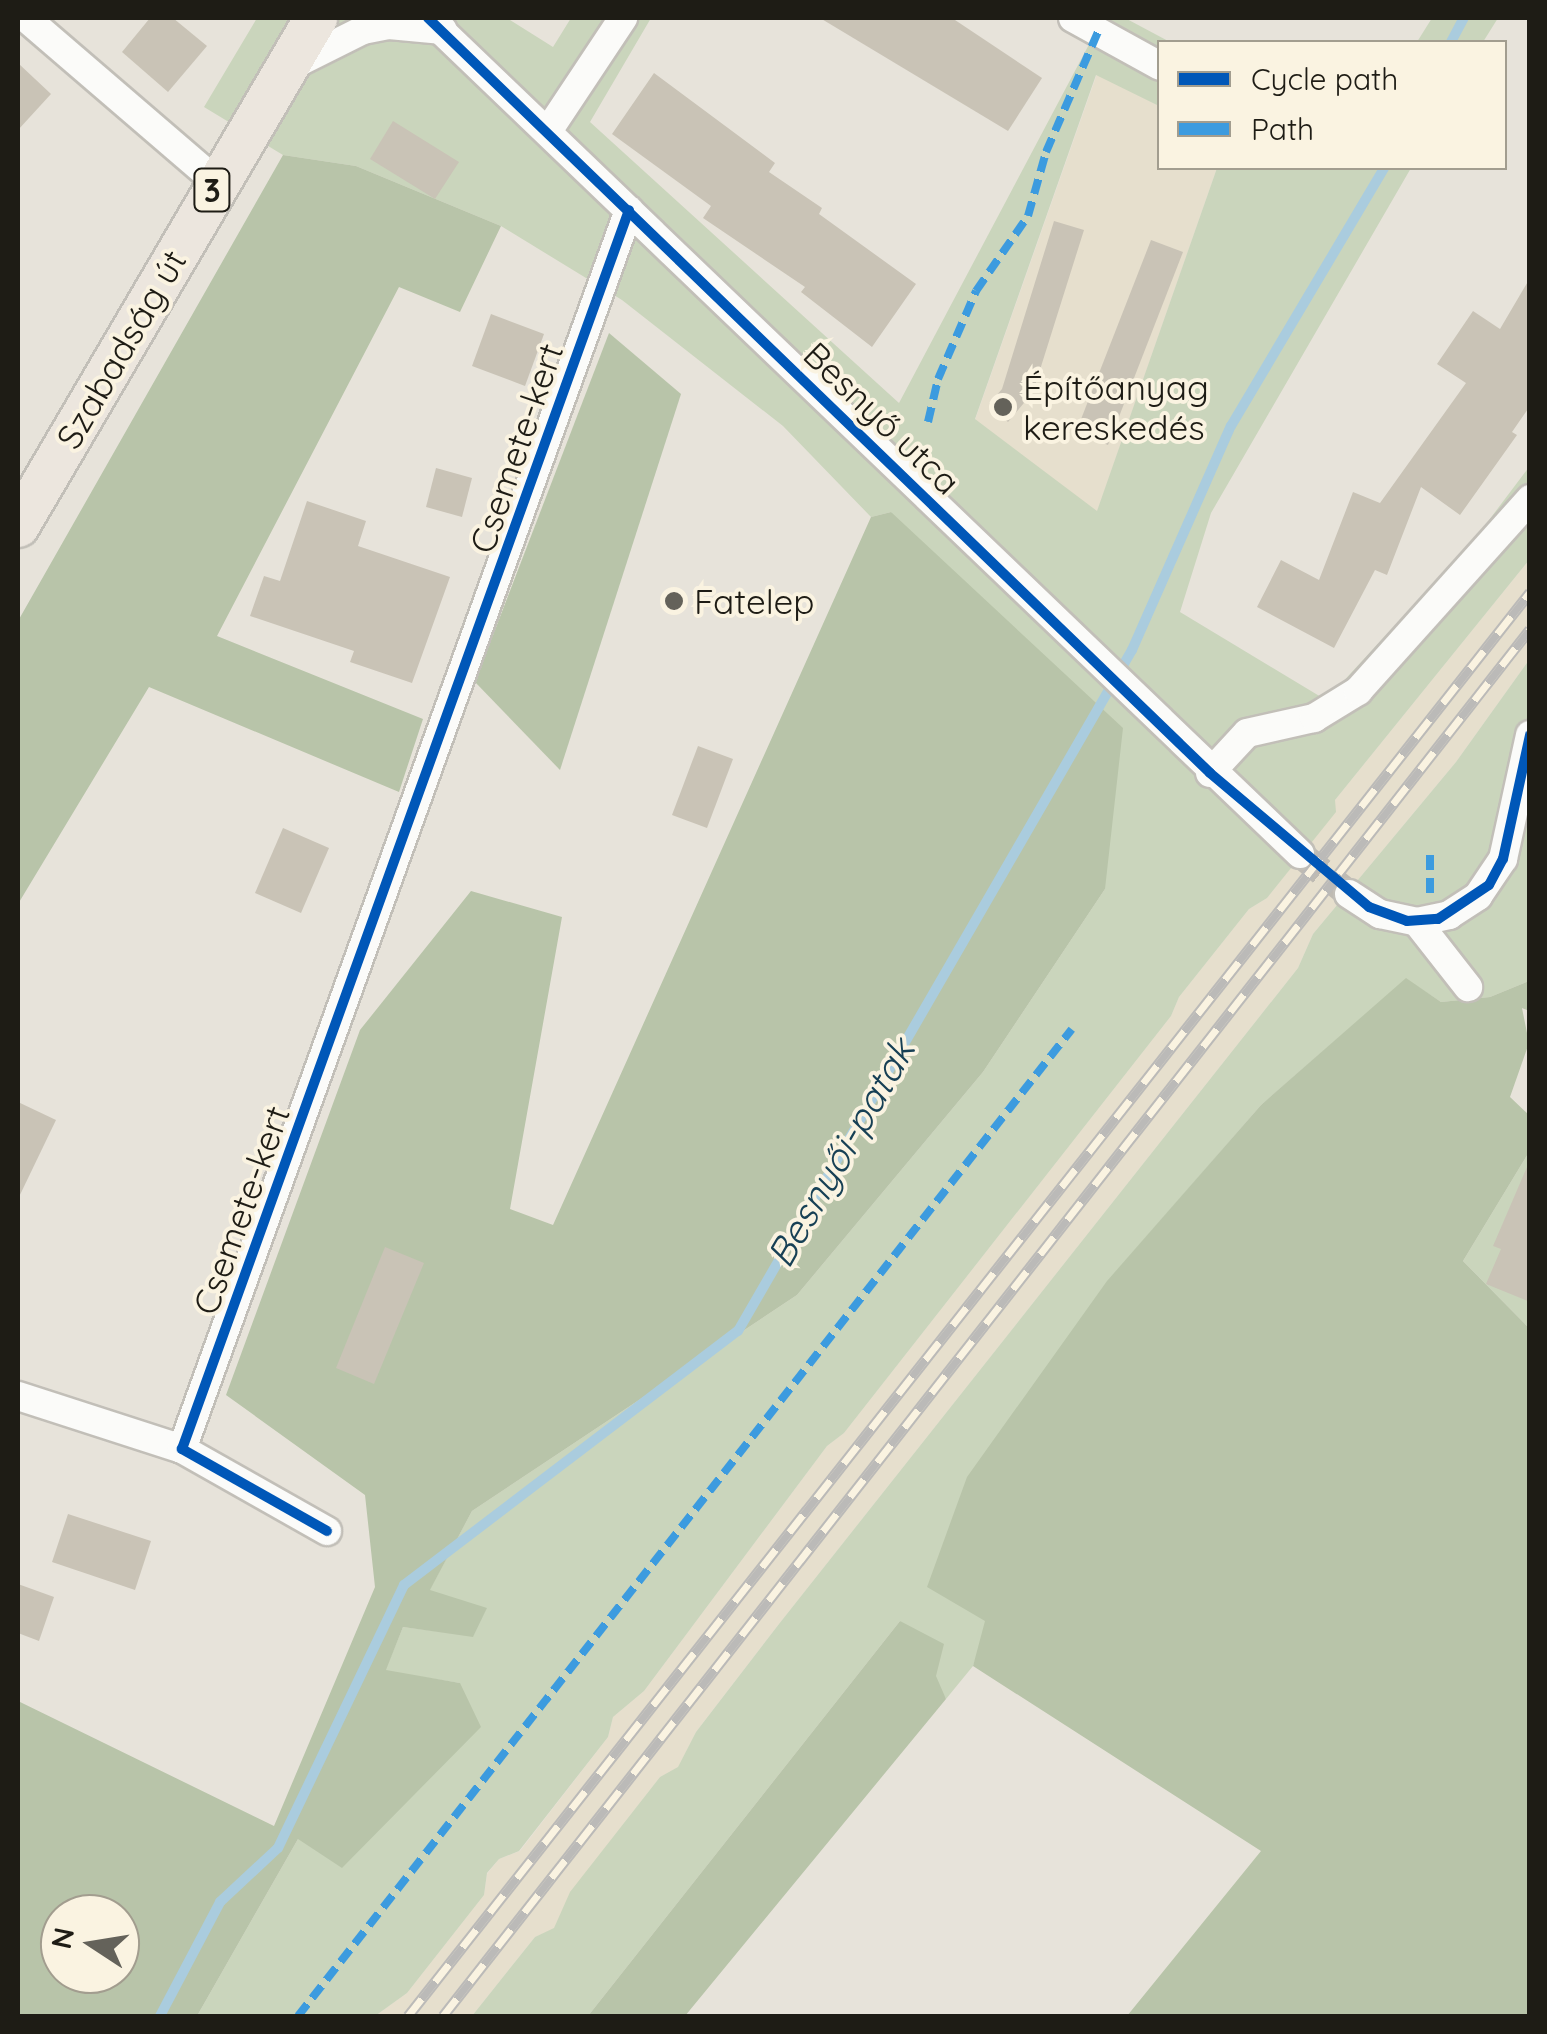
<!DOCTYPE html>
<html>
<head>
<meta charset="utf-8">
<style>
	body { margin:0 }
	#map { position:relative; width:1547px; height:2034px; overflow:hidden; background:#e7e3da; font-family:Quicksand,sans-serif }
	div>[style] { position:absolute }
	.built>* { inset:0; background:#e6dfcd }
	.green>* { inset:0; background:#cad5bc }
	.forest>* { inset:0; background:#b8c4a9 }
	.stream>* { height:10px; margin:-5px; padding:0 5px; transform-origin:5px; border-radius:5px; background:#aaccde }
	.building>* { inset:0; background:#c9c3b6 }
	.minor-tunnel>* { height:28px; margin-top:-14px; transform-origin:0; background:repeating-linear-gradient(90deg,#bfbbb3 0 28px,transparent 0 42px) }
	.roads { filter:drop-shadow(2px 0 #c2bfb8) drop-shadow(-2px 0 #c2bfb8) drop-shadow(0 2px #c2bfb8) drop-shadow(0 -2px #c2bfb8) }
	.minor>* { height:28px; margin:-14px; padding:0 14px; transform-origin:14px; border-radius:14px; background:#fbfbf9 }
	.primary>* { height:42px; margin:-21px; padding:0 21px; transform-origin:21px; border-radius:21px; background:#ece6de }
	.rail>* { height:11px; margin-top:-5.5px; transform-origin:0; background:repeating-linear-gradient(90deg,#faf3e1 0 22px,#bbbab8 0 44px); box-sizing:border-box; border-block:2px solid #bbbab8 }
	.quiet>* { height:8px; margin-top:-4px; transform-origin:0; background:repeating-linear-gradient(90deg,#3c9bdf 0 15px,transparent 0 23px) }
	.cycleway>* { height:10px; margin:-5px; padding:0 5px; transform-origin:5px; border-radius:5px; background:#0057b8 }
	.dots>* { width:28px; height:28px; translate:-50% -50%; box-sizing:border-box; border:5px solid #faf3e1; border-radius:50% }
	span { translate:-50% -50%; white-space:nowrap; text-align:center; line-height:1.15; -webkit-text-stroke:8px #faf3e1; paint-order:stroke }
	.shield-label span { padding:2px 8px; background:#faf3e1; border:2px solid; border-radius:8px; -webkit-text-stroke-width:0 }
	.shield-label { font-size:32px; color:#1e1c15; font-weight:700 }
	.street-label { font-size:35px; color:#1e1c15 }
	.poi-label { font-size:35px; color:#1e1c15 }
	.left { translate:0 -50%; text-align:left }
	.water-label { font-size:38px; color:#174055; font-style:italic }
	.frame { position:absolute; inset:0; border:20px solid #1e1c15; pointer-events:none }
	.legend { position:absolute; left:1157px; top:40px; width:350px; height:130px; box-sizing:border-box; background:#faf3e1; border:2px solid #a29d8f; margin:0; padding:12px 18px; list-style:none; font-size:30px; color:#1e1c15 }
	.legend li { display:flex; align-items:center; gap:20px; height:50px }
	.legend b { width:50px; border:2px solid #a29d8f }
	.north { position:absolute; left:40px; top:1894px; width:100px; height:100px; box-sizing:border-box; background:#faf3e1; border:2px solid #a29d8f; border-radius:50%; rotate:282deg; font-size:28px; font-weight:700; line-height:40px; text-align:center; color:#1e1c15 }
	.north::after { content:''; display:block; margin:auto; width:35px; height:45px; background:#64625a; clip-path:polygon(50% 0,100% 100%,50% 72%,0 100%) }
</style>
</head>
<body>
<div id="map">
	<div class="built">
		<div style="clip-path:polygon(1097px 74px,1159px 106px,1160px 168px,1217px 168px,1097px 512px,975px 420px)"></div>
		<div style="clip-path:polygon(1529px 560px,1529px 660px,1456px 762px,1313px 934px,1298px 968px,779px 1624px,696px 1732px,678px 1768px,660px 1777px,571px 1892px,554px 1929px,535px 1937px,472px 2016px,375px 2016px,407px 1993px,484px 1895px,487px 1874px,499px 1859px,520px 1851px,608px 1737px,613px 1717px,644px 1691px,827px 1446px,844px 1433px,1171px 1016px,1179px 997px,1249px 909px,1267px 898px,1335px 812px,1335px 800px)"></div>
	</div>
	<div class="green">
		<div style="clip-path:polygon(257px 18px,507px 18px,553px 47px,571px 18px,651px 18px,590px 122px,899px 403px,1103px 18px,1125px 18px,1170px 42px,1160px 42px,1159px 106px,1096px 75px,975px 419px,1097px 511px,1217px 168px,1411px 168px,1211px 513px,1180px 612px,1326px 700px,1474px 540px,1529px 467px,1529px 560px,1335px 800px,1336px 812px,1267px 898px,1249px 909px,1179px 997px,1171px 1016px,844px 1433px,827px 1446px,644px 1691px,613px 1717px,608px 1737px,519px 1851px,499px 1859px,487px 1873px,484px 1895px,407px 1993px,375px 2016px,197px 2016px,298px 1839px,460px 1683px,385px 1671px,403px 1627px,473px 1636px,486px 1609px,429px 1591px,472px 1511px,797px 1295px,983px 1072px,1105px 889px,891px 512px,871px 517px,783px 426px,622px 300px,501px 226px,356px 166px,283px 155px,204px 107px)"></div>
		<div style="clip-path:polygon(1432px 18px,1498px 18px,1483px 42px,1417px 42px)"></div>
		<div style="clip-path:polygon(1529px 660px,1529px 981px,1490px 997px,1441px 1002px,1406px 979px,1261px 1105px,1108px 1281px,973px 1666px,946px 1699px,900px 1621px,588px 2016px,472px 2016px,535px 1937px,554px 1928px,570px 1892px,660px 1777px,678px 1767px,696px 1732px,779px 1624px,1298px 968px,1313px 934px,1456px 762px)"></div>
		<div style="clip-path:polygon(1529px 1152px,1529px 1328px,1463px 1261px)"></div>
	</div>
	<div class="forest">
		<div style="clip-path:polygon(283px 155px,356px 166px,501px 226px,460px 312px,399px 287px,217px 636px,423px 719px,399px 792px,149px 687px,18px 904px,18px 621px)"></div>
		<div style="clip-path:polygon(609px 333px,681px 394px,560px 770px,475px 682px)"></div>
		<div style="clip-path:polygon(evenodd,891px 512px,1123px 728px,1105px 889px,983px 1072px,797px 1295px,472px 1511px,430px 1590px,487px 1608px,473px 1637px,403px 1627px,386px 1670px,460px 1683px,481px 1727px,342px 1868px,298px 1839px,197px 2016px,18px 2016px,18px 1701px,274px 1826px,375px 1587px,365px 1495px,226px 1395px,360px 1030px,471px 891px,562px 917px,510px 1209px,553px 1225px,871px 517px,891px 512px,60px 1914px,120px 1914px,120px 1974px,60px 1974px,60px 1914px)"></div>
		<div style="clip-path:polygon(1406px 978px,1441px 1002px,1490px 997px,1529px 981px,1529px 1011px,1522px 1008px,1529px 1043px,1510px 1097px,1529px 1115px,1529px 1152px,1463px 1261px,1529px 1328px,1529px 2016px,1127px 2016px,1261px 1851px,973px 1666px,985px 1621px,927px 1587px,967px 1477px,1107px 1281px,1261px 1105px)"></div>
		<div style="clip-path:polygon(900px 1621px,944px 1644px,936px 1676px,946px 1699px,685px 2016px,588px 2016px)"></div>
	</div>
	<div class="stream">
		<div style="left:1451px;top:42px;width:27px;rotate:-62deg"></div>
		<div style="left:160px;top:2016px;width:129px;rotate:-62.2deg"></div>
		<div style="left:220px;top:1902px;width:79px;rotate:-43deg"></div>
		<div style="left:278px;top:1848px;width:292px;rotate:-64.4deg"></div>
		<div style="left:404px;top:1585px;width:420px;rotate:-37.3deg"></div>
		<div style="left:738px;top:1331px;width:787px;rotate:-59.95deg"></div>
		<div style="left:1132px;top:650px;width:245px;rotate:-66.2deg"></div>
		<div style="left:1231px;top:426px;width:300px;rotate:-59.3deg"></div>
	</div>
	<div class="building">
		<div style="clip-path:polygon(150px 18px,173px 18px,207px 46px,168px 92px,122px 52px)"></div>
		<div style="clip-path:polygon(820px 18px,952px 18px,1042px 78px,1008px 131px)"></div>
		<div style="clip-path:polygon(18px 63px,51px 94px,18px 130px)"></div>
		<div style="clip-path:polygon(654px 73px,775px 163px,769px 172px,822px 208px,819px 214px,916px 284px,872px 347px,801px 292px,805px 287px,703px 218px,711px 206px,612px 134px)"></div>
		<div style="clip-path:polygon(393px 121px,459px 162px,435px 199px,370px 159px)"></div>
		<div style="clip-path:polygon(1054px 221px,1084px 230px,1033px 392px,1008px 422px,989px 404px,1002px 389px)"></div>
		<div style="clip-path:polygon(1151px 240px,1183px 252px,1108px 445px,1076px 432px)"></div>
		<div style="clip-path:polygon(1530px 278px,1530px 406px,1512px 432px,1517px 435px,1460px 515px,1421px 487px,1387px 575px,1375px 570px,1334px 648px,1257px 607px,1281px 560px,1319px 580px,1353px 492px,1380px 503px,1466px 383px,1437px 364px,1473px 311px,1500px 329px)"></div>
		<div style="clip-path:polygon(491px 314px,544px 334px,525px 386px,472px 366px)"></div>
		<div style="clip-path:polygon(436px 468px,472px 478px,462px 517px,426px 507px)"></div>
		<div style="clip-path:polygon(307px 501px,366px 521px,358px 546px,450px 577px,412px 683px,350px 662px,354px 651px,250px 616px,264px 576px,280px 581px)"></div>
		<div style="clip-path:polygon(698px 746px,733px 759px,707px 828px,672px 815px)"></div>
		<div style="clip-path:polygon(283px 828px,329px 848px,301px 913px,255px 893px)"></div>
		<div style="clip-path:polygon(18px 1102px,56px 1120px,18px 1199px)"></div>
		<div style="clip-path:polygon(1530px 1160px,1530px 1302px,1486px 1284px,1501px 1249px,1493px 1246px)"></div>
		<div style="clip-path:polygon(385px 1247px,424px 1263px,374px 1384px,336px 1368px)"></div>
		<div style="clip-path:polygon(68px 1514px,151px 1541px,135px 1590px,52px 1562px)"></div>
		<div style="clip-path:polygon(18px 1584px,54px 1597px,39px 1641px,18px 1633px)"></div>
	</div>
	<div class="minor-tunnel">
		<div style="left:1300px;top:854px;width:63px;rotate:39.2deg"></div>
	</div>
	<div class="roads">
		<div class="minor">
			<div style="left:26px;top:18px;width:252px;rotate:40.7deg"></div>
			<div style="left:428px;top:18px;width:1208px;rotate:43.79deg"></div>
			<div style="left:1073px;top:18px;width:99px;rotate:28.9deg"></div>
			<div style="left:295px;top:64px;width:76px;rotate:-26.6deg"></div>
			<div style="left:363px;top:30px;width:26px;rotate:-11deg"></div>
			<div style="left:389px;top:25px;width:54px;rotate:5.3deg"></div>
			<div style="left:548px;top:131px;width:136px;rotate:-56.4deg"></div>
			<div style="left:1210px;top:773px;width:54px;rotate:-47.2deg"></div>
			<div style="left:1247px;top:733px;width:69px;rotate:-12.6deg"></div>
			<div style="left:1314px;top:718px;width:52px;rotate:-31.5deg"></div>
			<div style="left:1358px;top:691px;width:258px;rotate:-48.1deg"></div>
			<div style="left:1349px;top:894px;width:37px;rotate:33deg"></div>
			<div style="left:1380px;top:914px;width:38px;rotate:12deg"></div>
			<div style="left:1417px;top:922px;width:33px;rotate:-12deg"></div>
			<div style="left:1449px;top:915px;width:35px;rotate:-33deg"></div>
			<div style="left:1478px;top:896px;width:45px;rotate:-56deg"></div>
			<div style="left:1503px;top:859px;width:127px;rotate:-77.7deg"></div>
			<div style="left:1417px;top:922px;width:83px;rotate:51.9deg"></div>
			<div style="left:18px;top:1396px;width:172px;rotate:17.9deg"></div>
			<div style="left:327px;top:1531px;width:167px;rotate:-150.5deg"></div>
			<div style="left:182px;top:1449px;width:1317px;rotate:-70.16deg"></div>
		</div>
		<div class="primary">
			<div style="left:18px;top:526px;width:589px;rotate:-59.6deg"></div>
		</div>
	</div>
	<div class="rail">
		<div style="left:408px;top:2016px;width:1813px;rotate:-51.76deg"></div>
		<div style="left:443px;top:2016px;width:1762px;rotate:-51.91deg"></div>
	</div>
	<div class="quiet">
		<div style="left:928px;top:422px;width:44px;rotate:-76.9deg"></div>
		<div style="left:938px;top:379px;width:96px;rotate:-66.6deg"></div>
		<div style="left:976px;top:291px;width:91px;rotate:-55.3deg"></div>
		<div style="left:1028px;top:216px;width:66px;rotate:-74.3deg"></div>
		<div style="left:1046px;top:152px;width:131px;rotate:-66.6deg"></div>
		<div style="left:1430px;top:855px;width:40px;rotate:90deg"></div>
		<div style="left:298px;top:2016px;width:1254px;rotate:-51.9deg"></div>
	</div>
	<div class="cycleway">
		<div style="left:428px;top:18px;width:1087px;rotate:43.99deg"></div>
		<div style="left:1210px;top:773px;width:208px;rotate:40.1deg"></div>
		<div style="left:1369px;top:907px;width:40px;rotate:20.2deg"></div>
		<div style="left:1407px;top:921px;width:31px;rotate:-4deg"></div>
		<div style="left:1438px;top:919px;width:61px;rotate:-33.7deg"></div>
		<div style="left:1489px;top:885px;width:30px;rotate:-62deg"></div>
		<div style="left:1503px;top:859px;width:127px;rotate:-77.7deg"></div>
		<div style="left:327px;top:1531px;width:167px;rotate:-150.5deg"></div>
		<div style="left:182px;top:1449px;width:1317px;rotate:-70.16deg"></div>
	</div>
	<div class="dots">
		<div style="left:1003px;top:407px;background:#64625a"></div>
		<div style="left:674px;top:601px;background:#64625a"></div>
	</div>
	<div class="shield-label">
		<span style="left:212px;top:190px">3</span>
	</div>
	<div class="street-label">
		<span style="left:121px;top:349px;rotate:-60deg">Szabadság út</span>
		<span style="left:882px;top:418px;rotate:44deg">Besnyő utca</span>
		<span style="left:516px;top:448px;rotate:-71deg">Csemete-kert</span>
		<span style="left:241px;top:1210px;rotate:-70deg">Csemete-kert</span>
	</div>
	<div class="poi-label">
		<span class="left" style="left:1023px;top:407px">Építőanyag<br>kereskedés</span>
		<span class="left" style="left:694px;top:601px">Fatelep</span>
	</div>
	<div class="water-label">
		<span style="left:841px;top:1153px;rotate:-60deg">Besnyői-patak</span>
	</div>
	<div class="frame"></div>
	<ul class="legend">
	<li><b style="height:12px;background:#0057b8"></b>Cycle path</li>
	<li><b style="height:12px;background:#3c9bdf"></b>Path</li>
	</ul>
	<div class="north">N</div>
</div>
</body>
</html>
